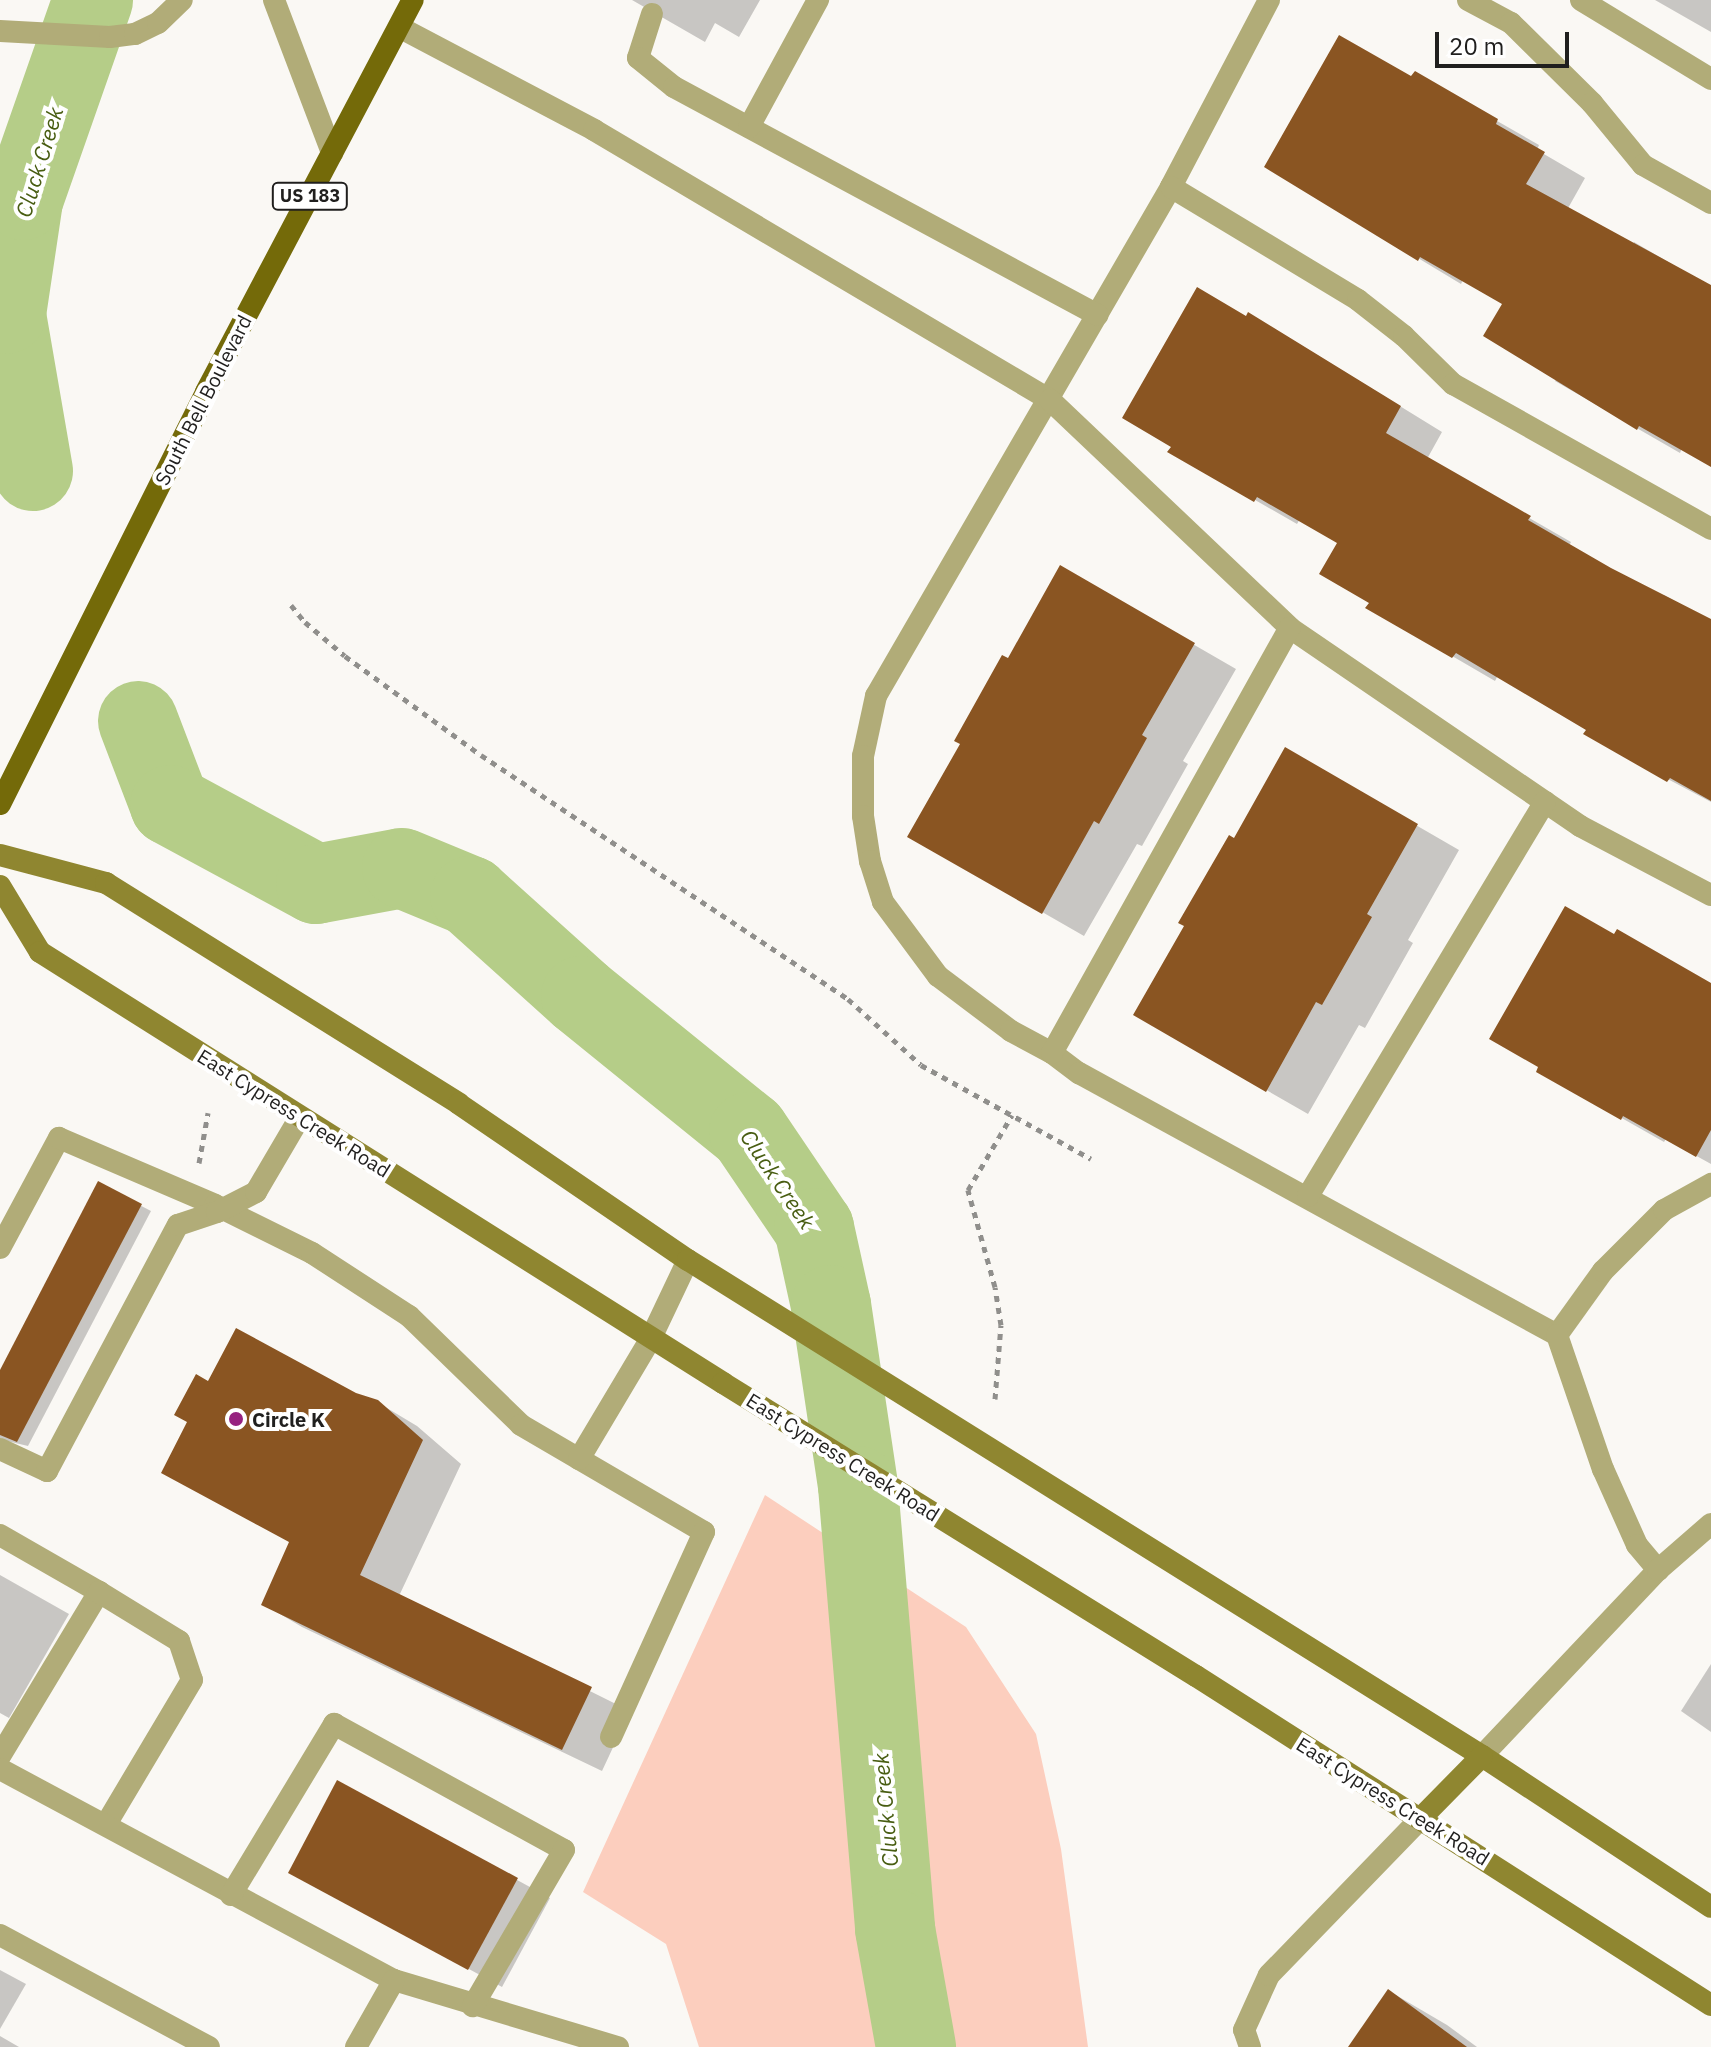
<!DOCTYPE html>
<html>
<head>
<meta charset="utf-8">
<style>
	body { margin:0 }
	#map { position:relative; width:1711px; height:2047px; overflow:hidden; background:#faf8f4; font-family:"IBM Plex Sans",sans-serif }
	div>[style] { position:absolute }
	.green>* { inset:0; background:#fccebe }
	.shadow>* { inset:0; background:#0003 }
	.river>* { height:80px; margin:-40px; padding:0 40px; transform-origin:40px; border-radius:40px; background:#b5cd88 }
	.building>* { inset:0; background:#8a5522 }
	.path>* { height:5px; margin-top:-2.5px; transform-origin:0; background:repeating-linear-gradient(90deg,#908f8c 0 6px,transparent 0 12px) }
	.service>* { height:22px; margin:-11px; padding:0 11px; transform-origin:11px; border-radius:11px; background:#b1ac78 }
	.secondary>* { height:22px; margin:-11px; padding:0 11px; transform-origin:11px; border-radius:11px; background:#8f8630 }
	.primary>* { height:22px; margin:-11px; padding:0 11px; transform-origin:11px; border-radius:11px; background:#746a09 }
	.dots>* { width:22px; height:22px; translate:-50% -50%; box-sizing:border-box; border:4px solid #fff; border-radius:50% }
	span { translate:-50% -50%; white-space:nowrap; text-align:center; line-height:1.15; -webkit-text-stroke:8px #fff; paint-order:stroke }
	.shield-label span { padding:2px 6px; background:#fff; border:2px solid; border-radius:6px; -webkit-text-stroke-width:0 }
	.shield-label { font-size:18px; color:#201f1e; font-weight:700 }
	.street-label { font-size:20px; color:#201f1e }
	.poi-label { font-size:20px; color:#201f1e; font-weight:700 }
	.left { translate:0 -50%; text-align:left }
	.water-label { font-size:22px; color:#485d12; font-style:italic }
	.scale { position:absolute; left:1435px; top:32px; width:134px; height:36px; box-sizing:border-box; border:4px solid #201f1e; border-top:0; padding-left:10px; font-size:24px; line-height:28px; white-space:nowrap; color:#201f1e; -webkit-text-stroke:6px #fff; paint-order:stroke }
</style>
</head>
<body>
<div id="map">
	<div class="green">
		<div style="clip-path:polygon(765px 1495px,966px 1627px,1036px 1734px,1061px 1849px,1088px 2047px,699px 2047px,666px 1944px,583px 1892px)"></div>
	</div>
	<div class="shadow">
		<div style="clip-path:polygon(632px 0,760px 0,739px 37px,715px 23px,705px 42px)"></div>
		<div style="clip-path:polygon(1655px 0,1711px 0,1711px 32px)"></div>
		<div style="clip-path:polygon(1415px 74px,1539px 145px,1537px 150px,1585px 178px,1567px 210px,1632px 247px,1634px 242px,1711px 287px,1711px 465px,1682px 448px,1680px 453px,1555px 381px,1558px 377px,1504px 303px,1463px 280px,1461px 284px,1267px 167px)"></div>
		<div style="clip-path:polygon(1246px 318px,1291px 339px,1442px 432px,1427px 459px,1571px 542px,1569px 546px,1662px 599px,1664px 595px,1711px 621px,1711px 802px,1628px 758px,1589px 729px,1498px 675px,1495px 681px,1368px 607px,1372px 602px,1340px 542px,1300px 519px,1297px 524px,1170px 451px)"></div>
		<div style="clip-path:polygon(1061px 568px,1236px 669px,1183px 761px,1188px 764px,1142px 846px,1137px 844px,1084px 936px,910px 836px)"></div>
		<div style="clip-path:polygon(1286px 750px,1459px 850px,1408px 940px,1413px 943px,1365px 1028px,1359px 1025px,1308px 1114px,1136px 1015px)"></div>
		<div style="clip-path:polygon(1615px 937px,1711px 985px,1711px 1164px,1666px 1139px,1664px 1142px,1581px 1095px)"></div>
		<div style="clip-path:polygon(99px 1184px,151px 1211px,28px 1446px,7px 1441px,0 1438px,0 1374px)"></div>
		<div style="clip-path:polygon(209px 1383px,356px 1395px,377px 1402px,417px 1426px,461px 1464px,399px 1596px,630px 1711px,602px 1771px,302px 1627px,263px 1604px,291px 1542px)"></div>
		<div style="clip-path:polygon(0 1575px,69px 1614px,9px 1718px,0 1713px)"></div>
		<div style="clip-path:polygon(1711px 1664px,1711px 1732px,1681px 1711px)"></div>
		<div style="clip-path:polygon(338px 1782px,550px 1898px,502px 1987px,320px 1888px)"></div>
		<div style="clip-path:polygon(0 1970px,26px 1984px,0 2029px)"></div>
		<div style="clip-path:polygon(1389px 1991px,1447px 2025px,1477px 2047px,1351px 2047px)"></div>
		<div style="clip-path:polygon(0 2036px,19px 2047px,0 2047px)"></div>
	</div>
	<div class="river">
		<div style="left:33px;top:471px;width:159px;rotate:-99.8deg"></div>
		<div style="left:6px;top:314px;width:115px;rotate:-81.5deg"></div>
		<div style="left:23px;top:200px;width:212px;rotate:-70.7deg"></div>
		<div style="left:138px;top:721px;width:90px;rotate:69.1deg"></div>
		<div style="left:170px;top:805px;width:166px;rotate:28.4deg"></div>
		<div style="left:316px;top:884px;width:87px;rotate:-10.5deg"></div>
		<div style="left:402px;top:868px;width:74px;rotate:22.4deg"></div>
		<div style="left:470px;top:896px;width:149px;rotate:42deg"></div>
		<div style="left:581px;top:996px;width:216px;rotate:39deg"></div>
		<div style="left:749px;top:1132px;width:116px;rotate:55.9deg"></div>
		<div style="left:814px;top:1228px;width:79px;rotate:77.6deg"></div>
		<div style="left:831px;top:1305px;width:183px;rotate:81.5deg"></div>
		<div style="left:858px;top:1486px;width:445px;rotate:85.2deg"></div>
		<div style="left:895px;top:1929px;width:120px;rotate:79.9deg"></div>
	</div>
	<div class="building">
		<div style="clip-path:polygon(1339px 35px,1411px 76px,1415px 71px,1498px 119px,1496px 124px,1545px 152px,1526px 184px,1711px 285px,1711px 467px,1639px 426px,1637px 430px,1483px 336px,1502px 304px,1420px 257px,1418px 261px,1264px 167px)"></div>
		<div style="clip-path:polygon(1197px 287px,1246px 316px,1248px 312px,1401px 406px,1386px 433px,1531px 516px,1528px 520px,1611px 568px,1711px 619px,1711px 801px,1670px 778px,1667px 782px,1583px 734px,1586px 730px,1456px 653px,1452px 658px,1365px 608px,1369px 603px,1319px 574px,1337px 543px,1257px 497px,1254px 502px,1167px 452px,1171px 447px,1122px 418px)"></div>
		<div style="clip-path:polygon(1060px 565px,1195px 643px,1142px 735px,1147px 738px,1099px 824px,1094px 821px,1042px 914px,907px 837px,960px 744px,954px 741px,1002px 655px,1008px 658px)"></div>
		<div style="clip-path:polygon(1285px 747px,1418px 824px,1367px 914px,1372px 917px,1322px 1005px,1316px 1002px,1266px 1092px,1133px 1015px,1184px 926px,1178px 923px,1229px 835px,1234px 838px)"></div>
		<div style="clip-path:polygon(1565px 906px,1614px 934px,1617px 929px,1711px 983px,1711px 1130px,1696px 1157px,1623px 1116px,1621px 1120px,1536px 1072px,1538px 1067px,1489px 1039px)"></div>
		<div style="clip-path:polygon(98px 1181px,142px 1204px,17px 1442px,0 1435px,0 1370px)"></div>
		<div style="clip-path:polygon(236px 1328px,356px 1393px,378px 1400px,423px 1440px,360px 1575px,592px 1687px,562px 1750px,261px 1605px,289px 1542px,161px 1473px,187px 1422px,174px 1415px,196px 1374px,208px 1381px)"></div>
		<div style="clip-path:polygon(337px 1780px,518px 1878px,468px 1970px,288px 1873px)"></div>
		<div style="clip-path:polygon(1388px 1989px,1467px 2047px,1348px 2047px)"></div>
	</div>
	<div class="path">
		<div style="left:291px;top:605px;width:22px;rotate:51deg"></div>
		<div style="left:305px;top:622px;width:52px;rotate:40.4deg"></div>
		<div style="left:345px;top:656px;width:168px;rotate:36.1deg"></div>
		<div style="left:481px;top:755px;width:441px;rotate:33.6deg"></div>
		<div style="left:848px;top:999px;width:98px;rotate:42.1deg"></div>
		<div style="left:921px;top:1065px;width:194px;rotate:28.9deg"></div>
		<div style="left:199px;top:1163px;width:51px;rotate:-79.8deg"></div>
		<div style="left:995px;top:1399px;width:74px;rotate:-85.4deg"></div>
		<div style="left:1001px;top:1325px;width:38px;rotate:-99deg"></div>
		<div style="left:995px;top:1287px;width:101px;rotate:-105.6deg"></div>
		<div style="left:968px;top:1190px;width:87px;rotate:-59.6deg"></div>
	</div>
	<div class="service">
		<div style="left:274px;top:0;width:164px;rotate:69.2deg"></div>
		<div style="left:1269px;top:0;width:211px;rotate:117.7deg"></div>
		<div style="left:1171px;top:187px;width:588px;rotate:120.1deg"></div>
		<div style="left:876px;top:696px;width:61px;rotate:102.2deg"></div>
		<div style="left:863px;top:756px;width:60px;rotate:90deg"></div>
		<div style="left:863px;top:816px;width:46px;rotate:81.2deg"></div>
		<div style="left:870px;top:861px;width:43px;rotate:72.4deg"></div>
		<div style="left:883px;top:902px;width:92px;rotate:53.4deg"></div>
		<div style="left:938px;top:976px;width:91px;rotate:37deg"></div>
		<div style="left:1011px;top:1031px;width:47px;rotate:28.2deg"></div>
		<div style="left:1052px;top:1053px;width:34px;rotate:37deg"></div>
		<div style="left:1079px;top:1073px;width:545px;rotate:28.73deg"></div>
		<div style="left:1557px;top:1335px;width:79px;rotate:-54.3deg"></div>
		<div style="left:1603px;top:1271px;width:86px;rotate:-45deg"></div>
		<div style="left:1664px;top:1210px;width:54px;rotate:-29deg"></div>
		<div style="left:1468px;top:0;width:49px;rotate:28.1deg"></div>
		<div style="left:1511px;top:23px;width:114px;rotate:44.6deg"></div>
		<div style="left:1592px;top:103px;width:80px;rotate:50.6deg"></div>
		<div style="left:1643px;top:165px;width:78px;rotate:29.2deg"></div>
		<div style="left:1581px;top:0;width:152px;rotate:31.3deg"></div>
		<div style="left:652px;top:14px;width:46px;rotate:107.7deg"></div>
		<div style="left:638px;top:58px;width:46px;rotate:38.9deg"></div>
		<div style="left:674px;top:87px;width:481px;rotate:28.3deg"></div>
		<div style="left:399px;top:27px;width:221px;rotate:27.8deg"></div>
		<div style="left:594px;top:130px;width:530px;rotate:30.63deg"></div>
		<div style="left:1050px;top:400px;width:331px;rotate:43.5deg"></div>
		<div style="left:1290px;top:628px;width:351px;rotate:34.3deg"></div>
		<div style="left:1580px;top:826px;width:148px;rotate:27.8deg"></div>
		<div style="left:0;top:31px;width:110px;rotate:3.1deg"></div>
		<div style="left:110px;top:37px;width:25px;rotate:-7deg"></div>
		<div style="left:135px;top:34px;width:25px;rotate:-26deg"></div>
		<div style="left:158px;top:23px;width:33px;rotate:-44deg"></div>
		<div style="left:749px;top:127px;width:145px;rotate:-61.5deg"></div>
		<div style="left:1171px;top:187px;width:218px;rotate:31.1deg"></div>
		<div style="left:1358px;top:300px;width:58px;rotate:38deg"></div>
		<div style="left:1404px;top:336px;width:69px;rotate:44.4deg"></div>
		<div style="left:1453px;top:384px;width:296px;rotate:29.3deg"></div>
		<div style="left:1052px;top:1053px;width:487px;rotate:-60.8deg"></div>
		<div style="left:1308px;top:1196px;width:460px;rotate:-59deg"></div>
		<div style="left:0;top:1248px;width:125px;rotate:-61.8deg"></div>
		<div style="left:59px;top:1138px;width:170px;rotate:23.2deg"></div>
		<div style="left:215px;top:1205px;width:108px;rotate:26.3deg"></div>
		<div style="left:312px;top:1253px;width:116px;rotate:33deg"></div>
		<div style="left:409px;top:1316px;width:156px;rotate:44.2deg"></div>
		<div style="left:521px;top:1425px;width:212px;rotate:30.3deg"></div>
		<div style="left:704px;top:1532px;width:225px;rotate:114.4deg"></div>
		<div style="left:1557px;top:1335px;width:142px;rotate:71.1deg"></div>
		<div style="left:1603px;top:1469px;width:83px;rotate:65.9deg"></div>
		<div style="left:1637px;top:1545px;width:33px;rotate:50deg"></div>
		<div style="left:0;top:1449px;width:52px;rotate:25.1deg"></div>
		<div style="left:47px;top:1471px;width:279px;rotate:-62deg"></div>
		<div style="left:178px;top:1225px;width:41px;rotate:-18.4deg"></div>
		<div style="left:217px;top:1212px;width:44px;rotate:-27.1deg"></div>
		<div style="left:256px;top:1192px;width:87px;rotate:-59.6deg"></div>
		<div style="left:579px;top:1459px;width:141px;rotate:-59.2deg"></div>
		<div style="left:651px;top:1338px;width:86px;rotate:-64.6deg"></div>
		<div style="left:0;top:1535px;width:114px;rotate:29.9deg"></div>
		<div style="left:0;top:1756px;width:192px;rotate:-58.9deg"></div>
		<div style="left:99px;top:1592px;width:94px;rotate:31.5deg"></div>
		<div style="left:179px;top:1641px;width:41px;rotate:71.6deg"></div>
		<div style="left:192px;top:1680px;width:168px;rotate:120.8deg"></div>
		<div style="left:1482px;top:1756px;width:256px;rotate:-46.6deg"></div>
		<div style="left:1658px;top:1570px;width:70px;rotate:-41deg"></div>
		<div style="left:0;top:1769px;width:447px;rotate:28.2deg"></div>
		<div style="left:394px;top:1980px;width:234px;rotate:16.7deg"></div>
		<div style="left:231px;top:1895px;width:200px;rotate:-58.9deg"></div>
		<div style="left:334px;top:1724px;width:262px;rotate:28.7deg"></div>
		<div style="left:564px;top:1850px;width:181px;rotate:120.3deg"></div>
		<div style="left:0;top:1935px;width:237px;rotate:28.2deg"></div>
		<div style="left:356px;top:2047px;width:77px;rotate:-60.4deg"></div>
		<div style="left:1250px;top:2047px;width:18px;rotate:-109deg"></div>
		<div style="left:1244px;top:2030px;width:60px;rotate:-65.6deg"></div>
		<div style="left:1269px;top:1975px;width:219px;rotate:-45.9deg"></div>
	</div>
	<div class="secondary">
		<div style="left:0;top:855px;width:110px;rotate:14.8deg"></div>
		<div style="left:106px;top:883px;width:416px;rotate:32deg"></div>
		<div style="left:459px;top:1104px;width:277px;rotate:34.3deg"></div>
		<div style="left:688px;top:1260px;width:936px;rotate:31.99deg"></div>
		<div style="left:1482px;top:1756px;width:274px;rotate:33.4deg"></div>
		<div style="left:0;top:886px;width:77px;rotate:58.8deg"></div>
		<div style="left:40px;top:952px;width:808px;rotate:32.25deg"></div>
		<div style="left:723px;top:1383px;width:556px;rotate:31.78deg"></div>
		<div style="left:1196px;top:1676px;width:611px;rotate:32.57deg"></div>
		<div style="left:1421px;top:1818px;width:87px;rotate:-45.5deg"></div>
	</div>
	<div class="primary">
		<div style="left:0;top:804px;width:461px;rotate:-63.4deg"></div>
		<div style="left:206px;top:392px;width:443px;rotate:-62.2deg"></div>
	</div>
	<div class="dots">
		<div style="left:236px;top:1419px;background:#962280"></div>
	</div>
	<div class="shield-label">
		<span style="left:310px;top:196px">US 183</span>
	</div>
	<div class="street-label">
		<span style="left:203px;top:400px;rotate:-63deg">South Bell Boulevard</span>
		<span style="left:294px;top:1113px;rotate:32deg">East Cypress Creek Road</span>
		<span style="left:843px;top:1457px;rotate:32deg">East Cypress Creek Road</span>
		<span style="left:1393px;top:1801px;rotate:32deg">East Cypress Creek Road</span>
	</div>
	<div class="poi-label">
		<span class="left" style="left:252px;top:1419px">Circle K</span>
	</div>
	<div class="water-label">
		<span style="left:39px;top:162px;rotate:-73deg">Cluck Creek</span>
		<span style="left:778px;top:1179px;rotate:56deg">Cluck Creek</span>
		<span style="left:885px;top:1810px;rotate:-95deg">Cluck Creek</span>
	</div>
	<div class="scale">20 m</div>
</div>
</body>
</html>
